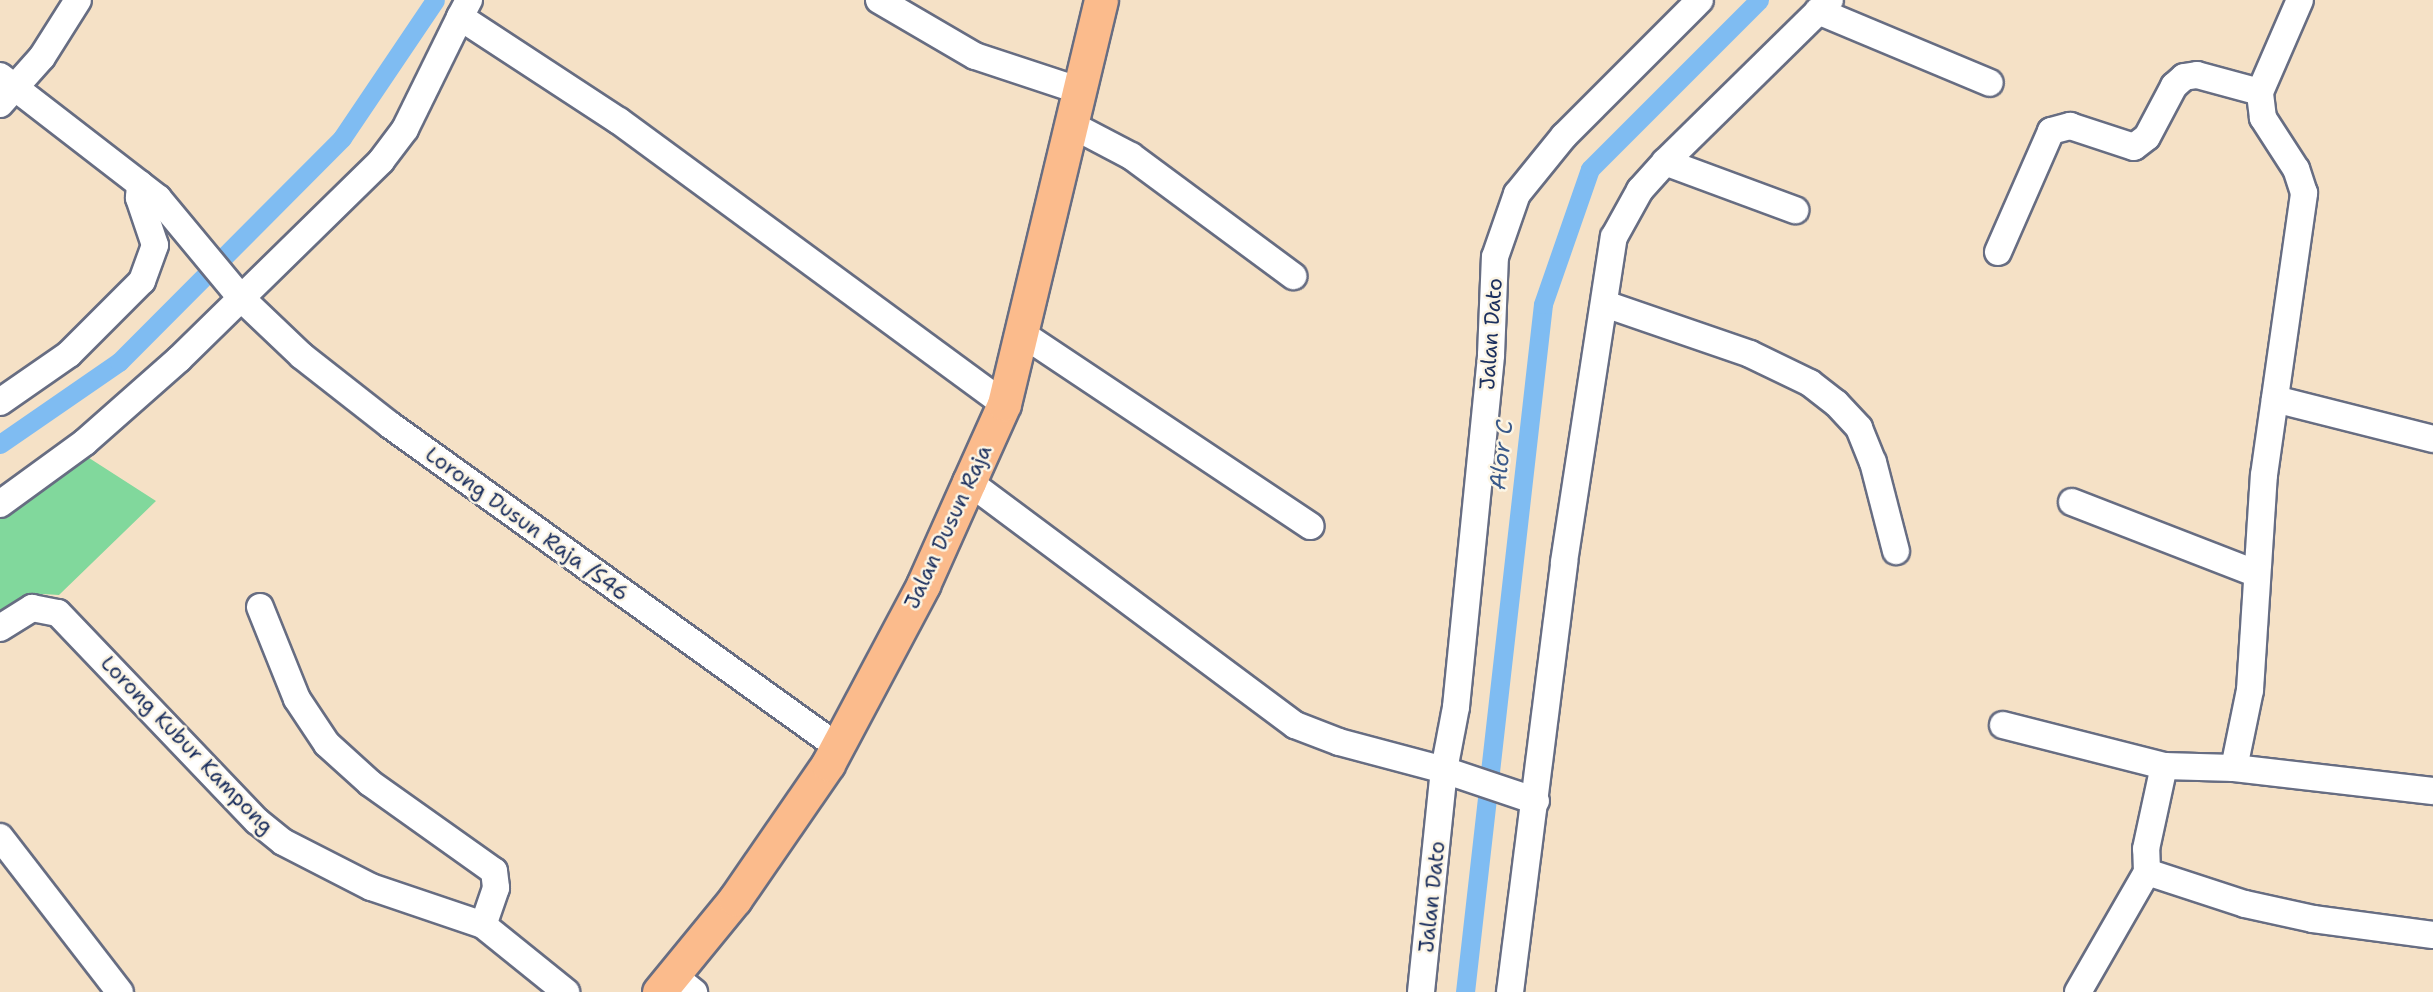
<!DOCTYPE html>
<html>
<head>
<meta charset="utf-8">
<style>
	body { margin:0 }
	#map { position:relative; width:2433px; height:992px; overflow:hidden; background:#f5e1c6; font-family:"Shantell Sans",sans-serif }
	div>[style] { position:absolute }
	.green>* { inset:0; background:#81d89c }
	.canal>* { height:19px; margin:-9.5px; padding:0 9.5px; transform-origin:9.5px; border-radius:9.5px; background:#7fbcf2 }
	.roads { filter:drop-shadow(2px 0 #676d82) drop-shadow(-2px 0 #676d82) drop-shadow(0 2px #676d82) drop-shadow(0 -2px #676d82) }
	.minor>* { height:26px; margin:-13px; padding:0 13px; transform-origin:13px; border-radius:13px; background:#fff }
	.major>* { height:33px; margin:-16.5px; padding:0 16.5px; transform-origin:16.5px; border-radius:16.5px; background:#fbbb8c }
	span { translate:-50% -50%; white-space:nowrap; text-align:center; line-height:1.15; -webkit-text-stroke:5px #fcf5e5; paint-order:stroke }
	.street-label { font-size:21px; color:#1b2f5e }
	.water-label { font-size:23px; color:#39598a; font-style:italic }
</style>
</head>
<body>
<div id="map">
	<div class="green">
		<div style="clip-path:polygon(86px 456px,156px 501px,59px 595px,43px 594px,0 625px,0 515px)"></div>
	</div>
	<div class="canal">
		<div style="left:0;top:444px;width:145px;rotate:-34.6deg"></div>
		<div style="left:119px;top:362px;width:316px;rotate:-45.1deg"></div>
		<div style="left:342px;top:138px;width:166px;rotate:-56deg"></div>
		<div style="left:1465px;top:992px;width:692px;rotate:-83.53deg"></div>
		<div style="left:1543px;top:304px;width:143px;rotate:-70.8deg"></div>
		<div style="left:1590px;top:169px;width:239px;rotate:-45deg"></div>
	</div>
	<div class="roads">
		<div class="minor">
			<div style="left:469px;top:0;width:19px;rotate:118deg"></div>
			<div style="left:460px;top:17px;width:190px;rotate:33.2deg"></div>
			<div style="left:619px;top:121px;width:478px;rotate:36.3deg"></div>
			<div style="left:879px;top:0;width:111px;rotate:30.3deg"></div>
			<div style="left:975px;top:56px;width:108px;rotate:18.3deg"></div>
			<div style="left:1818px;top:11px;width:186px;rotate:22.7deg"></div>
			<div style="left:0;top:76px;width:200px;rotate:37.7deg"></div>
			<div style="left:158px;top:198px;width:130px;rotate:50.3deg"></div>
			<div style="left:241px;top:298px;width:84px;rotate:43.6deg"></div>
			<div style="left:302px;top:356px;width:112px;rotate:38.1deg"></div>
			<div style="left:390px;top:425px;width:552px;rotate:35.71deg"></div>
			<div style="left:0;top:104px;width:63px;rotate:-48.2deg"></div>
			<div style="left:42px;top:57px;width:67px;rotate:-57.7deg"></div>
			<div style="left:1070px;top:124px;width:69px;rotate:27.7deg"></div>
			<div style="left:1131px;top:156px;width:202px;rotate:36.5deg"></div>
			<div style="left:1665px;top:162px;width:139px;rotate:20.3deg"></div>
			<div style="left:1998px;top:252px;width:132px;rotate:-66.3deg"></div>
			<div style="left:2051px;top:131px;width:20px;rotate:-15deg"></div>
			<div style="left:2070px;top:126px;width:67px;rotate:18.2deg"></div>
			<div style="left:2134px;top:147px;width:16px;rotate:-38deg"></div>
			<div style="left:2147px;top:137px;width:58px;rotate:-62.1deg"></div>
			<div style="left:2174px;top:86px;width:13px;rotate:-42deg"></div>
			<div style="left:2184px;top:77px;width:13px;rotate:-9deg"></div>
			<div style="left:2197px;top:75px;width:65px;rotate:15.1deg"></div>
			<div style="left:1605px;top:304px;width:153px;rotate:19deg"></div>
			<div style="left:1750px;top:354px;width:67px;rotate:25.8deg"></div>
			<div style="left:1810px;top:383px;width:33px;rotate:38deg"></div>
			<div style="left:1836px;top:403px;width:34px;rotate:47deg"></div>
			<div style="left:1859px;top:428px;width:37px;rotate:68deg"></div>
			<div style="left:1873px;top:462px;width:92px;rotate:75.5deg"></div>
			<div style="left:1021px;top:333px;width:348px;rotate:33.7deg"></div>
			<div style="left:2275px;top:399px;width:163px;rotate:14.2deg"></div>
			<div style="left:0;top:402px;width:84px;rotate:-34.8deg"></div>
			<div style="left:69px;top:354px;width:103px;rotate:-45deg"></div>
			<div style="left:142px;top:281px;width:38px;rotate:-70deg"></div>
			<div style="left:155px;top:245px;width:50px;rotate:-108.8deg"></div>
			<div style="left:139px;top:198px;width:14px;rotate:-86deg"></div>
			<div style="left:969px;top:482px;width:407px;rotate:36.7deg"></div>
			<div style="left:1295px;top:725px;width:47px;rotate:21.1deg"></div>
			<div style="left:1339px;top:742px;width:109px;rotate:14.9deg"></div>
			<div style="left:1444px;top:770px;width:97px;rotate:18.6deg"></div>
			<div style="left:2072px;top:502px;width:196px;rotate:21.2deg"></div>
			<div style="left:0;top:504px;width:105px;rotate:-36.1deg"></div>
			<div style="left:85px;top:442px;width:125px;rotate:-41.4deg"></div>
			<div style="left:179px;top:359px;width:283px;rotate:-44.4deg"></div>
			<div style="left:381px;top:161px;width:40px;rotate:-53deg"></div>
			<div style="left:405px;top:129px;width:125px;rotate:-63.8deg"></div>
			<div style="left:260px;top:607px;width:99px;rotate:68.1deg"></div>
			<div style="left:297px;top:699px;width:54px;rotate:56.3deg"></div>
			<div style="left:327px;top:744px;width:58px;rotate:42.2deg"></div>
			<div style="left:370px;top:783px;width:152px;rotate:35.4deg"></div>
			<div style="left:494px;top:871px;width:17px;rotate:83deg"></div>
			<div style="left:496px;top:888px;width:39px;rotate:109deg"></div>
			<div style="left:0;top:628px;width:38px;rotate:-32deg"></div>
			<div style="left:32px;top:608px;width:26px;rotate:11deg"></div>
			<div style="left:58px;top:613px;width:288px;rotate:46.3deg"></div>
			<div style="left:257px;top:821px;width:33px;rotate:39deg"></div>
			<div style="left:283px;top:842px;width:99px;rotate:27.1deg"></div>
			<div style="left:371px;top:887px;width:118px;rotate:18.7deg"></div>
			<div style="left:483px;top:925px;width:107px;rotate:38.9deg"></div>
			<div style="left:2003px;top:725px;width:166px;rotate:14.3deg"></div>
			<div style="left:2234px;top:768px;width:200px;rotate:6.6deg"></div>
			<div style="left:0;top:837px;width:196px;rotate:52.3deg"></div>
			<div style="left:2147px;top:872px;width:103px;rotate:18.1deg"></div>
			<div style="left:2245px;top:904px;width:70px;rotate:12.4deg"></div>
			<div style="left:2313px;top:919px;width:121px;rotate:7.6deg"></div>
			<div style="left:674px;top:976px;width:26px;rotate:39deg"></div>
			<div style="left:1421px;top:992px;width:223px;rotate:-84.1deg"></div>
			<div style="left:1444px;top:770px;width:64px;rotate:-79.2deg"></div>
			<div style="left:1456px;top:707px;width:354px;rotate:-84.3deg"></div>
			<div style="left:1491px;top:355px;width:98px;rotate:-87.7deg"></div>
			<div style="left:1495px;top:257px;width:67px;rotate:-70.8deg"></div>
			<div style="left:1517px;top:194px;width:75px;rotate:-51deg"></div>
			<div style="left:1564px;top:136px;width:192px;rotate:-45deg"></div>
			<div style="left:1510px;top:992px;width:433px;rotate:-82.8deg"></div>
			<div style="left:1564px;top:562px;width:329px;rotate:-81.3deg"></div>
			<div style="left:1614px;top:237px;width:54px;rotate:-61deg"></div>
			<div style="left:1640px;top:190px;width:38px;rotate:-48deg"></div>
			<div style="left:1665px;top:162px;width:231px;rotate:-44.5deg"></div>
			<div style="left:2078px;top:992px;width:138px;rotate:-60.1deg"></div>
			<div style="left:2147px;top:872px;width:23px;rotate:-92deg"></div>
			<div style="left:2146px;top:849px;width:85px;rotate:-77.8deg"></div>
			<div style="left:2164px;top:766px;width:70px;rotate:1.6deg"></div>
			<div style="left:2234px;top:768px;width:80px;rotate:-78.4deg"></div>
			<div style="left:2250px;top:690px;width:215px;rotate:-86.3deg"></div>
			<div style="left:2264px;top:475px;width:285px;rotate:-81.9deg"></div>
			<div style="left:2304px;top:193px;width:25px;rotate:-108deg"></div>
			<div style="left:2296px;top:169px;width:61px;rotate:-122.9deg"></div>
			<div style="left:2263px;top:118px;width:26px;rotate:-97deg"></div>
			<div style="left:2260px;top:92px;width:100px;rotate:-66.5deg"></div>
		</div>
		<div class="major">
			<div style="left:659px;top:992px;width:120px;rotate:-50.7deg"></div>
			<div style="left:735px;top:899px;width:164px;rotate:-55.4deg"></div>
			<div style="left:828px;top:764px;width:203px;rotate:-62deg"></div>
			<div style="left:923px;top:585px;width:113px;rotate:-65.9deg"></div>
			<div style="left:969px;top:482px;width:85px;rotate:-65.8deg"></div>
			<div style="left:1004px;top:404px;width:415px;rotate:-76.5deg"></div>
		</div>
	</div>
	<div class="street-label">
		<span style="left:1491px;top:334px;rotate:-86deg">Jalan Dato</span>
		<span style="left:527px;top:524px;rotate:36deg">Lorong Dusun Raja /S46</span>
		<span style="left:948px;top:527px;rotate:-65deg">Jalan Dusun Raja</span>
		<span style="left:187px;top:745px;rotate:46deg">Lorong Kubur Kampong</span>
		<span style="left:1432px;top:897px;rotate:-84deg">Jalan Dato</span>
	</div>
	<div class="water-label">
		<span style="left:1501px;top:455px;rotate:-84deg">Alor C</span>
	</div>
</div>
</body>
</html>
